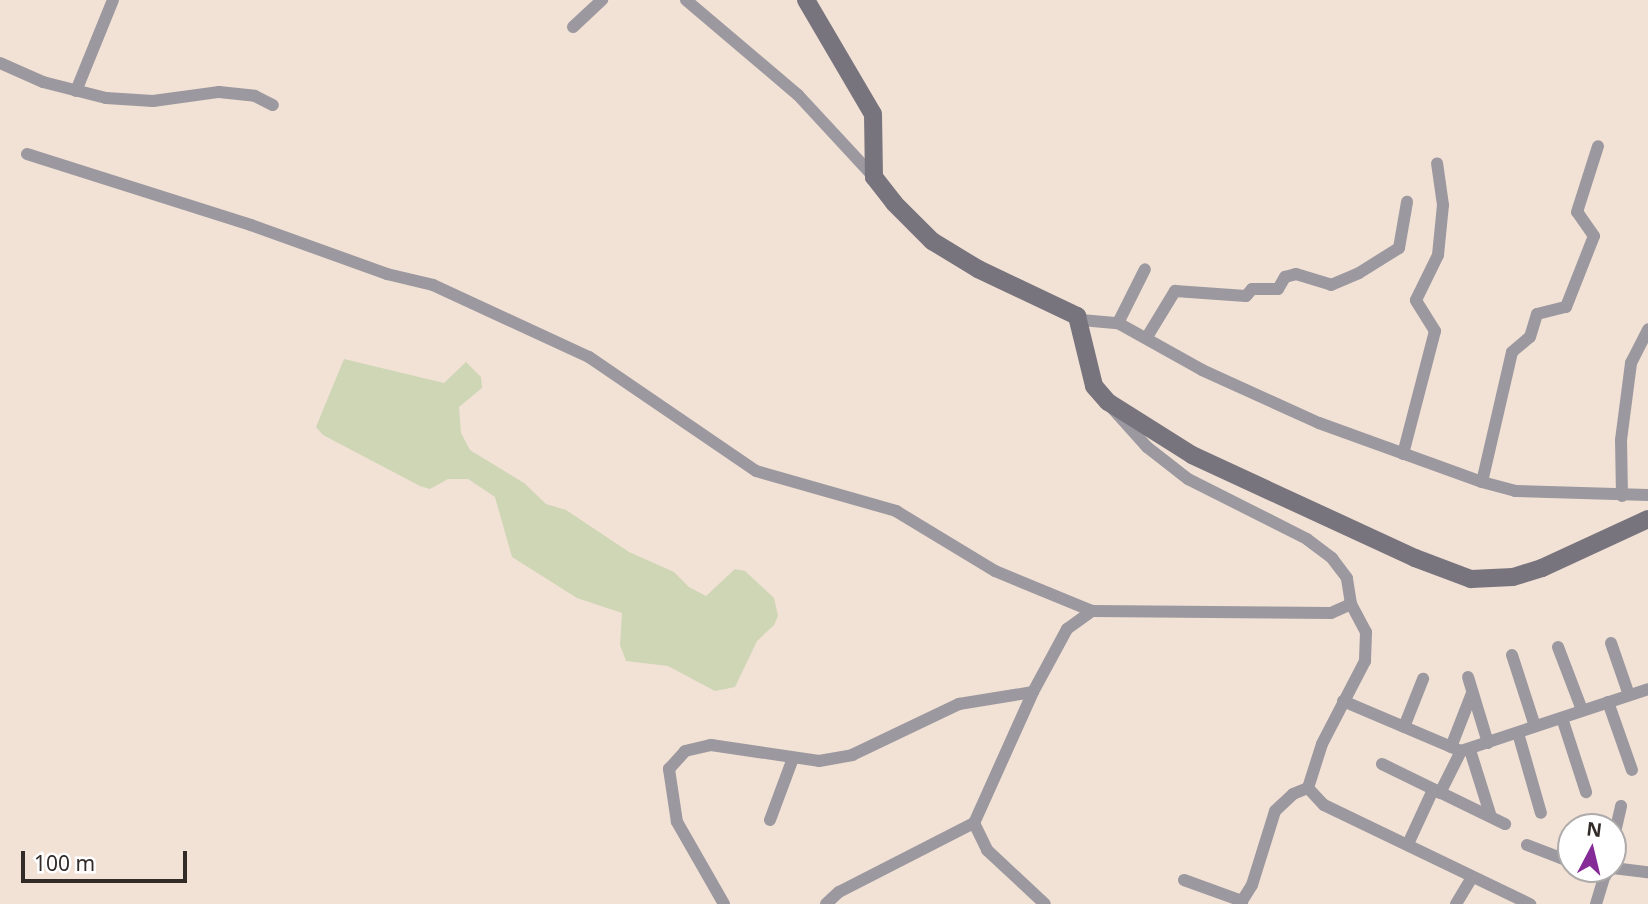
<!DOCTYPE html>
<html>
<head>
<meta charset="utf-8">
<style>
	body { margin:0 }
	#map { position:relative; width:1648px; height:904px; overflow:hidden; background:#f2e1d5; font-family:"Noto Sans",sans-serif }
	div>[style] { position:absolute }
	.green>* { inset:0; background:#ced6b5 }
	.street>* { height:12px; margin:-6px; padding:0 6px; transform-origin:6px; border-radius:6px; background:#9b989f }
	.secondary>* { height:18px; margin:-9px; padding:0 9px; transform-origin:9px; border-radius:9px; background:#78747e }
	span { translate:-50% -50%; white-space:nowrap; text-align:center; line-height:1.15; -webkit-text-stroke:7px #fff; paint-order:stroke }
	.north { position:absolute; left:1557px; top:813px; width:70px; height:70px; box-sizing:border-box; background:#fff; border:2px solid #adaaa9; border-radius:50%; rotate:7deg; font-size:19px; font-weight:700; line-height:28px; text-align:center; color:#322b27 }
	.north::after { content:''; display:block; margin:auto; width:24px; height:32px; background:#842b98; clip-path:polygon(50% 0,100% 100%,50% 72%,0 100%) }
	.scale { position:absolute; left:21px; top:851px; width:166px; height:32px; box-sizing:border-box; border:4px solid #322b27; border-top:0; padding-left:9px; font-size:21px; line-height:24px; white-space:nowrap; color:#322b27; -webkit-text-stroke:5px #fff; paint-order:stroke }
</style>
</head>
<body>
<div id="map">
	<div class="green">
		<div style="clip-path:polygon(344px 359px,444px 383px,466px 362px,481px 377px,482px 388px,459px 407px,461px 433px,470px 450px,524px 483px,546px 504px,566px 510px,629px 552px,674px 572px,689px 587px,706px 596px,735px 569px,745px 571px,774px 598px,778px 616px,774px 625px,757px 641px,735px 687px,715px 691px,668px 666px,626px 661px,620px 645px,622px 613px,577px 598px,512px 557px,495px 497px,468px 479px,448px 479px,430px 489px,420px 486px,323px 435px,316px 427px)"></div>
	</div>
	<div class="street">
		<div style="left:686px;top:0;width:147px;rotate:40.3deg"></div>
		<div style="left:798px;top:95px;width:112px;rotate:47.2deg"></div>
		<div style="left:573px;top:27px;width:40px;rotate:-43deg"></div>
		<div style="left:0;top:63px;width:47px;rotate:23.8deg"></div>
		<div style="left:43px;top:82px;width:65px;rotate:14.3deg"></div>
		<div style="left:106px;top:98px;width:47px;rotate:3.7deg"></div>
		<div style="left:153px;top:101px;width:67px;rotate:-7.8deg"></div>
		<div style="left:219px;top:92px;width:36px;rotate:6deg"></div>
		<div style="left:255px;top:96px;width:20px;rotate:27deg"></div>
		<div style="left:76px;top:91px;width:98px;rotate:-67.9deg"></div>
		<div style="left:27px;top:154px;width:235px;rotate:17.6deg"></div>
		<div style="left:251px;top:225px;width:145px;rotate:19.8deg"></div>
		<div style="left:387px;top:274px;width:47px;rotate:13.4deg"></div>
		<div style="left:433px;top:285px;width:172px;rotate:24.8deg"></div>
		<div style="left:589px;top:357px;width:202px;rotate:34.3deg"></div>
		<div style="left:756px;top:471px;width:146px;rotate:15.9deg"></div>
		<div style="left:896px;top:511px;width:116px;rotate:31.2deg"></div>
		<div style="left:995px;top:571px;width:105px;rotate:22.4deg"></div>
		<div style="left:1081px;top:320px;width:37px;rotate:5deg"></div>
		<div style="left:1118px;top:323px;width:96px;rotate:29.2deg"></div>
		<div style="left:1202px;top:370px;width:128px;rotate:24.4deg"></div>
		<div style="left:1319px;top:423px;width:173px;rotate:19.9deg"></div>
		<div style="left:1482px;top:482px;width:34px;rotate:15deg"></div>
		<div style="left:1515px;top:491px;width:133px;rotate:1.7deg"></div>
		<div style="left:1118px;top:323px;width:60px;rotate:-63.4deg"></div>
		<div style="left:1147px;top:337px;width:54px;rotate:-58.7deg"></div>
		<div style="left:1175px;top:291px;width:71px;rotate:4deg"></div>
		<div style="left:1246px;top:296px;width:9px;rotate:-49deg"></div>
		<div style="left:1252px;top:289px;width:26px"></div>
		<div style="left:1278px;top:289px;width:14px;rotate:-60deg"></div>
		<div style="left:1285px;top:277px;width:11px;rotate:-15deg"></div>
		<div style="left:1296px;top:274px;width:37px;rotate:17deg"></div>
		<div style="left:1331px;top:285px;width:30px;rotate:-23deg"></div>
		<div style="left:1359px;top:273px;width:47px;rotate:-32deg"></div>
		<div style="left:1399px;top:248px;width:47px;rotate:-80.1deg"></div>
		<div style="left:1403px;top:454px;width:127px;rotate:-75.4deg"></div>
		<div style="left:1435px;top:331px;width:36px;rotate:-122deg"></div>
		<div style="left:1416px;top:300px;width:50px;rotate:-63.9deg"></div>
		<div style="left:1438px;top:255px;width:50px;rotate:-84.3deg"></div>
		<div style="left:1443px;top:205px;width:42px;rotate:-98.1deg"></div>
		<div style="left:1482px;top:482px;width:133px;rotate:-77deg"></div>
		<div style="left:1512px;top:352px;width:23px;rotate:-40deg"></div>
		<div style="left:1530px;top:337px;width:24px;rotate:-73deg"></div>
		<div style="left:1537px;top:314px;width:30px;rotate:-14deg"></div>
		<div style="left:1566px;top:307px;width:76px;rotate:-68.5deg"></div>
		<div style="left:1594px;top:236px;width:29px;rotate:-125deg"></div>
		<div style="left:1577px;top:212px;width:69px;rotate:-72.3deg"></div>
		<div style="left:1622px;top:496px;width:56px;rotate:-91deg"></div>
		<div style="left:1621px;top:440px;width:78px;rotate:-82.6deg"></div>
		<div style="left:1631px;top:363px;width:38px;rotate:-63deg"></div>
		<div style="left:1351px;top:604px;width:32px;rotate:62deg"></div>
		<div style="left:1366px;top:632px;width:29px;rotate:92deg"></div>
		<div style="left:1365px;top:661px;width:93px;rotate:117.4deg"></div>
		<div style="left:1322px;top:744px;width:46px;rotate:107.7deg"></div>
		<div style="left:1308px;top:788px;width:23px;rotate:47deg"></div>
		<div style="left:1324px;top:805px;width:229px;rotate:25.7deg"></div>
		<div style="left:1611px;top:643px;width:55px;rotate:70.9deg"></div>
		<div style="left:1558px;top:647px;width:67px;rotate:69.1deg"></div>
		<div style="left:1512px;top:655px;width:75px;rotate:72.1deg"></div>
		<div style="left:1468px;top:677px;width:69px;rotate:73.1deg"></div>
		<div style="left:1033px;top:692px;width:144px;rotate:114.2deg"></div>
		<div style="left:974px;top:823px;width:30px;rotate:64deg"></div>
		<div style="left:987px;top:850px;width:79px;rotate:43deg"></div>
		<div style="left:1343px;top:701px;width:128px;rotate:23deg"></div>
		<div style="left:1461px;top:751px;width:197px;rotate:-18.3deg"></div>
		<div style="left:1608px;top:702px;width:72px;rotate:70.6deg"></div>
		<div style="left:1562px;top:718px;width:78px;rotate:72deg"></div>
		<div style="left:1404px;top:727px;width:52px;rotate:-68.4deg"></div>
		<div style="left:1518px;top:733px;width:83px;rotate:74deg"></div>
		<div style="left:1451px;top:747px;width:58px;rotate:-68.7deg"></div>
		<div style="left:1470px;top:750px;width:70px;rotate:72.6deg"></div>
		<div style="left:1382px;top:764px;width:137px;rotate:26deg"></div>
		<div style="left:1440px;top:793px;width:47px;rotate:-63.4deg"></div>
		<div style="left:770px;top:820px;width:66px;rotate:-69.6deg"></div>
		<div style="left:1613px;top:841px;width:36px;rotate:-77deg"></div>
		<div style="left:1408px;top:844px;width:60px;rotate:-65.2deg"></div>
		<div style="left:1527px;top:845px;width:47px;rotate:21.1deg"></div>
		<div style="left:1561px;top:858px;width:24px;rotate:-75deg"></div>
		<div style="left:1613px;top:868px;width:35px;rotate:7deg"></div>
		<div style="left:1590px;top:869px;width:17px;rotate:21deg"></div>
		<div style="left:1184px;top:880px;width:62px;rotate:19.9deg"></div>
		<div style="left:1242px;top:901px;width:19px;rotate:-58deg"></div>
		<div style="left:1252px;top:885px;width:77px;rotate:-72.7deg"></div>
		<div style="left:1275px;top:811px;width:25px;rotate:-43deg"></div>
		<div style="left:1293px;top:794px;width:16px;rotate:-22deg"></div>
		<div style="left:724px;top:904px;width:95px;rotate:-119.8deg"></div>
		<div style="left:677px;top:822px;width:54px;rotate:-98.6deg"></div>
		<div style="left:669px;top:769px;width:24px;rotate:-48deg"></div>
		<div style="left:685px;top:751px;width:27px;rotate:-13deg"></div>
		<div style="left:711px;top:745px;width:109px;rotate:8.4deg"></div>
		<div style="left:819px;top:761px;width:34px;rotate:-10deg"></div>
		<div style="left:852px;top:755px;width:119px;rotate:-25.5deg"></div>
		<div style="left:959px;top:704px;width:75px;rotate:-9.2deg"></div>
		<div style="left:1033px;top:692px;width:72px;rotate:-61.6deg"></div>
		<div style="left:1067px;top:629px;width:31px;rotate:-36deg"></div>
		<div style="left:1092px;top:611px;width:239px;rotate:0.5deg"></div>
		<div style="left:1331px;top:613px;width:22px;rotate:-24deg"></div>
		<div style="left:1351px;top:604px;width:26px;rotate:-99deg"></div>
		<div style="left:1347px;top:578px;width:25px;rotate:-127deg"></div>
		<div style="left:1332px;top:558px;width:31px;rotate:-143deg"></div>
		<div style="left:1307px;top:539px;width:133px;rotate:-153.2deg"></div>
		<div style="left:1188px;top:479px;width:52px;rotate:-142deg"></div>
		<div style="left:1147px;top:447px;width:52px;rotate:-131.9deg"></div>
		<div style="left:826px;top:904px;width:18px;rotate:-43deg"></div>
		<div style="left:839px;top:892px;width:152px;rotate:-27.1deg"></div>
		<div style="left:1456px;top:904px;width:31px;rotate:-59deg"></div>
		<div style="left:1596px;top:904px;width:37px;rotate:-73deg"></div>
	</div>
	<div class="secondary">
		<div style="left:806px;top:0;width:132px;rotate:59.6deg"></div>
		<div style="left:873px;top:114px;width:63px;rotate:89.1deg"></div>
		<div style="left:874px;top:177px;width:33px;rotate:52deg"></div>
		<div style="left:894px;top:203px;width:54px;rotate:45deg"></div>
		<div style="left:932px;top:241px;width:54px;rotate:31.3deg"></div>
		<div style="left:978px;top:269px;width:110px;rotate:25.4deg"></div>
		<div style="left:1077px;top:316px;width:72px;rotate:76.3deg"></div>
		<div style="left:1094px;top:386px;width:21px;rotate:49deg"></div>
		<div style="left:1108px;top:402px;width:99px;rotate:32.2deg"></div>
		<div style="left:1192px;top:455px;width:246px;rotate:24.8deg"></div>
		<div style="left:1415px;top:558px;width:60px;rotate:20.6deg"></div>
		<div style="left:1471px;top:579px;width:42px;rotate:-2.7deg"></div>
		<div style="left:1513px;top:577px;width:30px;rotate:-17deg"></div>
		<div style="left:1542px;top:568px;width:117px;rotate:-24.8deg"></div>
	</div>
	<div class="north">N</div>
	<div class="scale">100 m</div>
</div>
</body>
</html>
